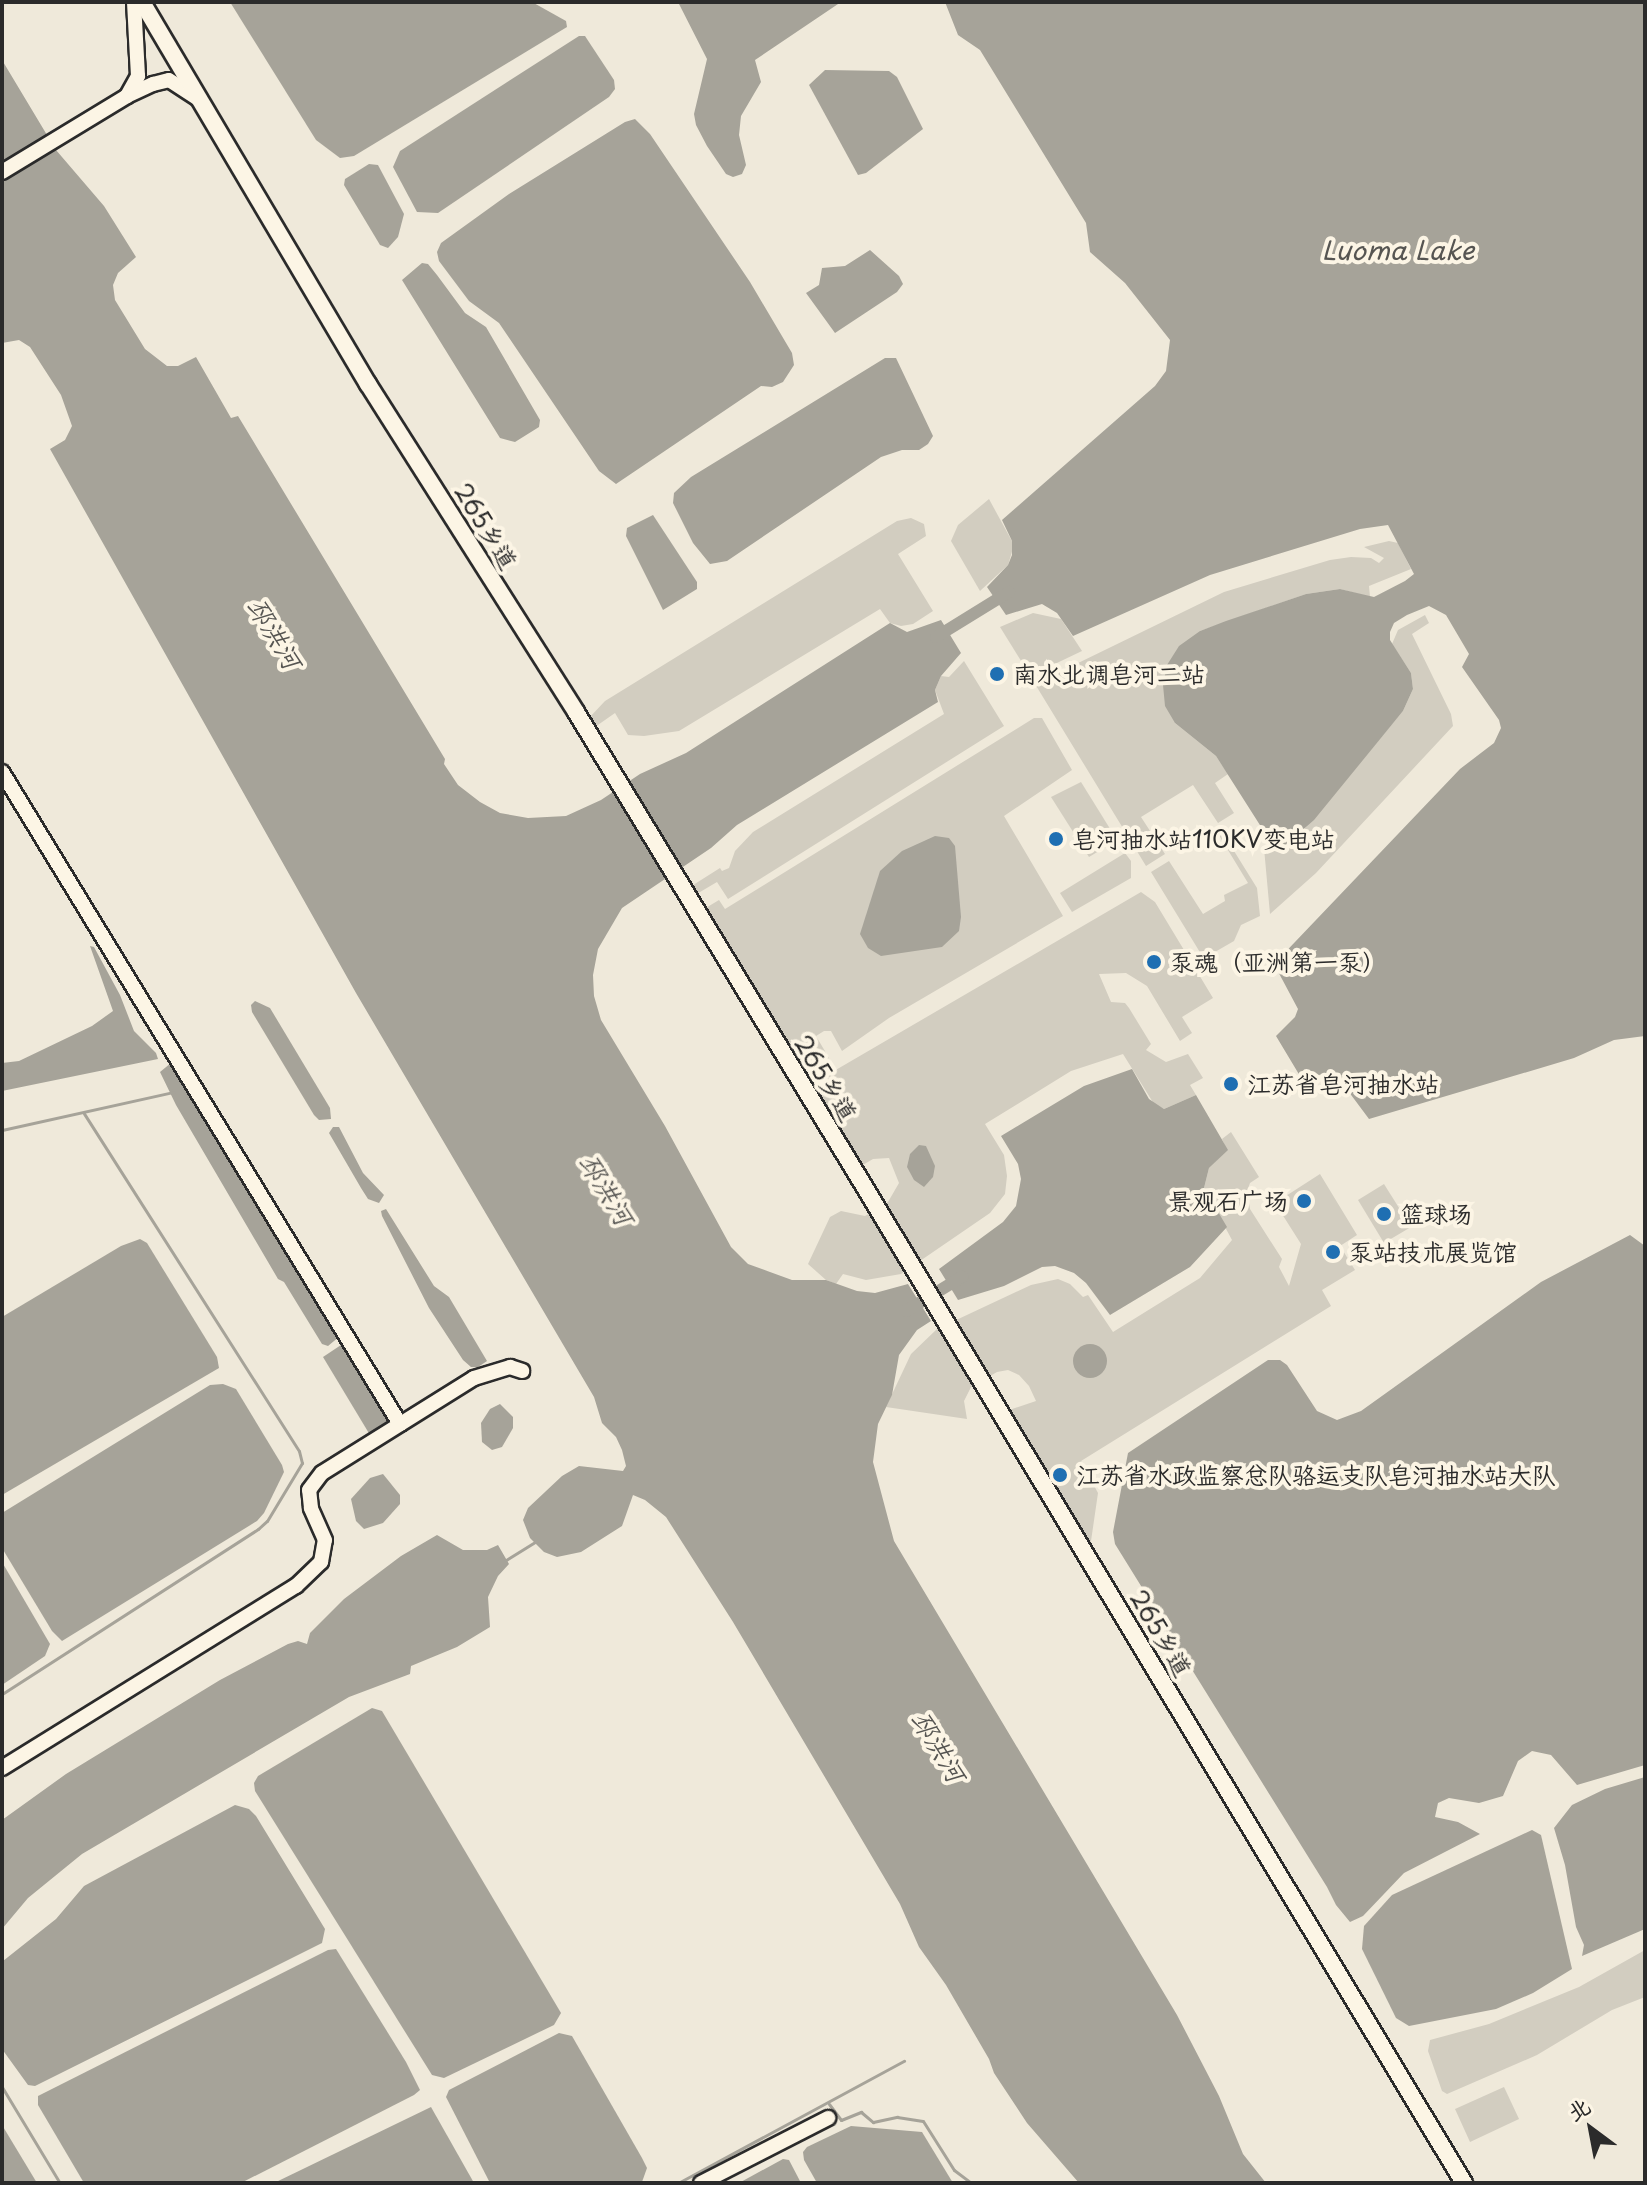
<!DOCTYPE html>
<html>
<head>
<meta charset="utf-8">
<style>
	body { margin:0 }
	#map { position:relative; width:1647px; height:2185px; overflow:hidden; background:#efe9da; font-family:"Playpen Sans","LXGW WenKai TC",sans-serif }
	div>[style] { position:absolute }
	.green>* { inset:0; background:#d2cdc0 }
	.water>* { inset:0; background:#a6a399 }
	.round { border-radius:50% }
	.stream>* { height:3px; margin:-1.5px; padding:0 1.5px; transform-origin:1.5px; border-radius:1.5px; background:#a6a399 }
	.canal>* { height:12px; margin:-6px; padding:0 6px; transform-origin:6px; border-radius:6px; background:#a6a399 }
	.roads { filter:drop-shadow(2px 0 #2b2b2b) drop-shadow(-2px 0 #2b2b2b) drop-shadow(0 2px #2b2b2b) drop-shadow(0 -2px #2b2b2b) }
	.minor>* { height:14px; margin:-7px; padding:0 7px; transform-origin:7px; border-radius:7px; background:#fcf5e5 }
	.tertiary>* { height:16px; margin:-8px; padding:0 8px; transform-origin:8px; border-radius:8px; background:#fcf5e5 }
	.dots>* { width:22px; height:22px; translate:-50% -50%; box-sizing:border-box; border:4px solid #fcf5e5; border-radius:50% }
	span { translate:-50% -50%; white-space:nowrap; text-align:center; line-height:1.15; -webkit-text-stroke:8px #fcf5e5; paint-order:stroke }
	.street-label { font-size:24px; color:#2b2b2b }
	.poi-label { font-size:24px; color:#2b2b2b }
	.left { translate:0 -50%; text-align:left }
	.right { translate:-100% -50%; text-align:right }
	.water-label { font-size:26px; color:#565552; font-style:italic }
	.frame { position:absolute; inset:0; border:4px solid #2b2b2b; pointer-events:none }
	.north { position:absolute; left:1551px; top:2089px; width:80px; height:80px; -webkit-text-stroke:6px #fcf5e5; paint-order:stroke; rotate:328deg; font-size:22px; font-weight:700; line-height:32px; text-align:center; color:#2b2b2b }
	.north::after { content:''; display:block; margin:auto; width:28px; height:36px; background:#2b2b2b; clip-path:polygon(50% 0,100% 100%,50% 72%,0 100%) }
</style>
</head>
<body>
<div id="map">
	<div class="green">
		<div style="clip-path:polygon(989px 499px,1014px 545px,1008px 565px,980px 591px,951px 541px,958px 525px)"></div>
		<div style="clip-path:polygon(911px 518px,924px 524px,926px 536px,898px 554px,933px 611px,913px 624px,901px 626px,890px 623px,880px 609px,679px 731px,644px 736px,628px 735px,615px 713px,595px 727px,589px 718px,605px 701px,897px 521px)"></div>
		<div style="clip-path:polygon(1389px 541px,1398px 543px,1411px 569px,1369px 586px,1370px 597px,1340px 589px,1306px 594px,1200px 631px,1175px 723px,1216px 756px,1228px 774px,1215px 783px,1234px 813px,1218px 823px,1193px 785px,1141px 817px,1165px 854px,1146px 866px,1035px 684px,1224px 592px,1330px 560px,1351px 557px,1371px 558px,1379px 563px,1384px 558px,1364px 547px)"></div>
		<div style="clip-path:polygon(1033px 613px,1061px 619px,1082px 651px,1038px 672px,1028px 672px,1000px 627px)"></div>
		<div style="clip-path:polygon(1425px 615px,1429px 623px,1412px 634px,1451px 714px,1453px 726px,1316px 873px,1270px 914px,1264px 848px,1272px 844px,1283px 847px,1294px 841px,1403px 711px,1413px 689px,1411px 673px,1392px 644px,1398px 630px)"></div>
		<div style="clip-path:polygon(964px 661px,1004px 726px,728px 899px,717px 882px,695px 895px,690px 887px,720px 868px,722px 871px,729px 868px,735px 851px,753px 832px,944px 714px,935px 690px,941px 676px,949px 677px)"></div>
		<div style="clip-path:polygon(1034px 718px,1042px 718px,1072px 770px,1004px 816px,1063px 916px,889px 1018px,842px 1051px,831px 1031px,824px 1031px,816px 1036px,829px 1058px,817px 1068px,801px 1067px,704px 909px,719px 900px,725px 909px)"></div>
		<div style="clip-path:polygon(1081px 782px,1117px 840px,1089px 857px,1051px 797px)"></div>
		<div style="clip-path:polygon(1221px 830px,1257px 888px,1260px 916px,1241px 925px,1234px 941px,1208px 956px,1201px 954px,1151px 872px,1169px 861px,1203px 914px,1225px 901px,1224px 895px,1248px 883px,1217px 832px)"></div>
		<div style="clip-path:polygon(1125px 853px,1131px 861px,1131px 878px,1072px 912px,1060px 893px)"></div>
		<div style="clip-path:polygon(1141px 892px,1155px 902px,1213px 998px,1182px 1017px,1192px 1033px,1180px 1041px,1147px 986px,1126px 973px,1099px 974px,1111px 1002px,1125px 1003px,1129px 1008px,1151px 1044px,1146px 1050px,1166px 1062px,1188px 1054px,1203px 1078px,1190px 1085px,1196px 1095px,1164px 1109px,1154px 1104px,1123px 1054px,1071px 1071px,985px 1124px,1004px 1155px,1007px 1176px,1005px 1194px,990px 1213px,901px 1274px,866px 1280px,843px 1274px,836px 1284px,826px 1280px,808px 1264px,830px 1217px,841px 1211px,865px 1216px,888px 1202px,899px 1183px,889px 1158px,873px 1159px,861px 1166px,819px 1098px,818px 1084px,822px 1078px)"></div>
		<div style="clip-path:polygon(1231px 1132px,1259px 1177px,1250px 1183px,1247px 1191px,1250px 1209px,1282px 1259px,1279px 1267px,1289px 1286px,1301px 1244px,1275px 1203px,1320px 1174px,1357px 1235px,1340px 1246px,1355px 1270px,1322px 1290px,1331px 1306px,1081px 1461px,1098px 1493px,1090px 1548px,1009px 1410px,1036px 1401px,1029px 1386px,1019px 1375px,1008px 1370px,997px 1372px,971px 1387px,964px 1401px,967px 1419px,886px 1407px,911px 1354px,937px 1329px,1031px 1285px,1058px 1279px,1070px 1284px,1083px 1297px,1088px 1295px,1113px 1332px,1200px 1278px,1232px 1240px,1204px 1188px,1209px 1168px,1227px 1150px,1222px 1139px)"></div>
		<div style="clip-path:polygon(1384px 1184px,1411px 1227px,1384px 1243px,1358px 1200px)"></div>
		<div style="clip-path:polygon(1645px 1950px,1645px 1997px,1612px 2010px,1537px 2055px,1447px 2094px,1442px 2091px,1428px 2051px,1430px 2040px,1489px 2024px,1579px 1987px)"></div>
		<div style="clip-path:polygon(1504px 2087px,1519px 2119px,1470px 2142px,1455px 2109px)"></div>
	</div>
	<div class="water">
		<div style="clip-path:polygon(230px 2px,532px 2px,566px 21px,567px 27px,354px 156px,340px 158px,316px 140px)"></div>
		<div style="clip-path:polygon(678px 2px,841px 2px,755px 60px,761px 82px,741px 116px,739px 135px,746px 165px,742px 174px,733px 177px,726px 174px,707px 146px,696px 125px,694px 114px,707px 59px)"></div>
		<div style="clip-path:polygon(945px 2px,1645px 2px,1645px 1036px,1614px 1040px,1574px 1058px,1369px 1119px,1337px 1076px,1322px 1074px,1303px 1081px,1276px 1036px,1295px 1017px,1298px 1009px,1274px 964px,1460px 769px,1494px 743px,1501px 728px,1499px 720px,1462px 667px,1469px 654px,1446px 615px,1429px 606px,1407px 615px,1394px 623px,1390px 632px,1390px 640px,1411px 673px,1413px 689px,1403px 711px,1314px 820px,1283px 847px,1272px 844px,1216px 756px,1175px 723px,1165px 706px,1163px 685px,1167px 665px,1179px 646px,1200px 631px,1226px 621px,1306px 594px,1340px 589px,1374px 597px,1405px 581px,1414px 574px,1388px 525px,1360px 529px,1210px 575px,1073px 636px,1057px 613px,1042px 604px,1006px 615px,987px 587px,1008px 565px,1012px 555px,1012px 541px,1002px 520px,1155px 386px,1166px 371px,1170px 340px,1125px 283px,1090px 252px,1086px 223px,980px 50px,958px 35px)"></div>
		<div style="clip-path:polygon(579px 36px,585px 36px,614px 80px,615px 89px,609px 97px,438px 213px,417px 212px,393px 167px,400px 151px)"></div>
		<div style="clip-path:polygon(2px 60px,56px 150px,104px 206px,136px 257px,118px 273px,113px 285px,115px 300px,145px 349px,167px 366px,178px 366px,196px 357px,231px 418px,238px 416px,445px 759px,444px 764px,458px 785px,480px 802px,500px 813px,528px 818px,566px 816px,601px 800px,640px 774px,686px 753px,890px 623px,907px 632px,941px 620px,961px 653px,941px 676px,935px 690px,938px 702px,737px 825px,711px 848px,622px 908px,598px 949px,593px 975px,594px 996px,601px 1020px,665px 1126px,731px 1247px,748px 1264px,792px 1280px,826px 1280px,857px 1291px,875px 1293px,908px 1284px,931px 1321px,917px 1330px,899px 1355px,892px 1395px,878px 1424px,873px 1462px,894px 1541px,1177px 2015px,1219px 2096px,1243px 2154px,1266px 2183px,1079px 2183px,1027px 2123px,994px 2073px,989px 2059px,946px 1985px,919px 1947px,900px 1904px,733px 1622px,666px 1517px,645px 1500px,633px 1495px,622px 1526px,581px 1552px,557px 1557px,544px 1552px,530px 1538px,523px 1520px,528px 1508px,562px 1476px,579px 1466px,623px 1471px,626px 1466px,622px 1450px,616px 1437px,602px 1423px,594px 1397px,356px 993px,50px 449px,65px 440px,72px 426px,61px 395px,30px 347px,19px 340px,2px 343px)"></div>
		<div style="clip-path:polygon(825px 70px,889px 71px,897px 77px,923px 129px,866px 173px,858px 175px,809px 85px)"></div>
		<div style="clip-path:polygon(635px 119px,650px 134px,750px 282px,792px 353px,794px 365px,783px 382px,772px 387px,761px 386px,616px 484px,599px 471px,499px 323px,469px 301px,439px 261px,437px 252px,441px 243px,509px 194px,625px 122px)"></div>
		<div style="clip-path:polygon(369px 164px,378px 165px,404px 214px,398px 237px,388px 248px,380px 245px,344px 185px,345px 179px)"></div>
		<div style="clip-path:polygon(870px 250px,899px 276px,903px 284px,897px 292px,835px 333px,806px 293px,819px 285px,822px 268px,845px 266px)"></div>
		<div style="clip-path:polygon(422px 263px,428px 264px,437px 275px,465px 313px,486px 327px,540px 420px,539px 427px,515px 442px,500px 438px,402px 280px)"></div>
		<div style="clip-path:polygon(885px 358px,896px 358px,933px 436px,928px 444px,919px 450px,902px 450px,881px 457px,727px 561px,710px 564px,693px 543px,673px 503px,674px 493px,691px 477px)"></div>
		<div style="clip-path:polygon(653px 515px,697px 582px,697px 589px,663px 610px,626px 536px,627px 528px)"></div>
		<div style="clip-path:polygon(935px 836px,949px 838px,955px 846px,961px 917px,959px 931px,942px 947px,881px 956px,868px 948px,860px 934px,880px 871px,902px 851px)"></div>
		<div style="clip-path:polygon(90px 946px,94px 947px,120px 995px,134px 1031px,156px 1053px,158px 1059px,2px 1091px,2px 1063px,19px 1061px,92px 1026px,113px 1011px)"></div>
		<div style="clip-path:polygon(255px 1001px,270px 1008px,330px 1108px,331px 1119px,319px 1120px,314px 1115px,252px 1012px,251px 1005px)"></div>
		<div style="clip-path:polygon(171px 1063px,340px 1336px,328px 1346px,322px 1344px,284px 1282px,278px 1279px,176px 1105px,160px 1072px)"></div>
		<div style="clip-path:polygon(1132px 1069px,1149px 1099px,1164px 1109px,1196px 1095px,1228px 1150px,1209px 1168px,1204px 1188px,1227px 1227px,1190px 1267px,1110px 1315px,1086px 1283px,1074px 1273px,1055px 1266px,1042px 1267px,1004px 1286px,958px 1300px,939px 1269px,1003px 1222px,1016px 1206px,1021px 1179px,1018px 1164px,1001px 1136px,1084px 1086px)"></div>
		<div style="clip-path:polygon(333px 1127px,339px 1127px,363px 1173px,384px 1195px,379px 1203px,368px 1199px,361px 1188px,329px 1133px)"></div>
		<div style="clip-path:polygon(919px 1145px,926px 1146px,935px 1166px,933px 1177px,924px 1187px,914px 1180px,907px 1167px,910px 1154px)"></div>
		<div style="clip-path:polygon(386px 1209px,434px 1286px,449px 1297px,487px 1361px,478px 1367px,471px 1367px,463px 1360px,429px 1308px,382px 1216px,381px 1211px)"></div>
		<div style="clip-path:polygon(1630px 1235px,1645px 1246px,1645px 1765px,1577px 1785px,1551px 1755px,1532px 1751px,1518px 1761px,1503px 1796px,1479px 1803px,1449px 1798px,1438px 1803px,1435px 1817px,1458px 1822px,1480px 1834px,1404px 1873px,1363px 1916px,1350px 1922px,1336px 1905px,1327px 1887px,1181px 1652px,1168px 1639px,1164px 1623px,1115px 1544px,1113px 1532px,1128px 1453px,1268px 1360px,1280px 1360px,1287px 1365px,1317px 1411px,1337px 1420px,1361px 1411px,1541px 1282px)"></div>
		<div style="clip-path:polygon(140px 1239px,147px 1243px,217px 1357px,219px 1368px,2px 1495px,2px 1317px,121px 1246px)"></div>
		<div class="round" style="left:1073px;top:1344px;width:34px;height:34px"></div>
		<div style="clip-path:polygon(341px 1345px,346px 1345px,391px 1419px,390px 1424px,370px 1435px,323px 1357px)"></div>
		<div style="clip-path:polygon(223px 1384px,236px 1389px,282px 1465px,284px 1472px,264px 1513px,257px 1521px,62px 1641px,52px 1631px,2px 1548px,2px 1513px,210px 1385px)"></div>
		<div style="clip-path:polygon(500px 1404px,513px 1417px,513px 1428px,502px 1447px,492px 1450px,482px 1442px,481px 1423px,490px 1409px)"></div>
		<div style="clip-path:polygon(383px 1474px,400px 1495px,400px 1504px,383px 1523px,364px 1529px,356px 1521px,351px 1499px,370px 1478px)"></div>
		<div style="clip-path:polygon(437px 1535px,463px 1550px,487px 1550px,498px 1545px,509px 1564px,498px 1576px,488px 1597px,490px 1627px,457px 1647px,411px 1666px,410px 1674px,349px 1697px,82px 1854px,28px 1898px,2px 1929px,2px 1820px,66px 1774px,220px 1680px,288px 1644px,298px 1641px,307px 1644px,310px 1633px,344px 1599px,401px 1556px)"></div>
		<div style="clip-path:polygon(2px 1562px,50px 1644px,45px 1656px,2px 1685px)"></div>
		<div style="clip-path:polygon(372px 1708px,382px 1711px,561px 2013px,554px 2025px,444px 2078px,432px 2075px,255px 1791px,254px 1783px,258px 1776px)"></div>
		<div style="clip-path:polygon(1645px 1777px,1645px 1929px,1582px 1956px,1584px 1945px,1576px 1927px,1565px 1865px,1554px 1828px,1572px 1805px,1605px 1789px)"></div>
		<div style="clip-path:polygon(235px 1805px,249px 1809px,256px 1816px,325px 1929px,322px 1943px,35px 2086px,28px 2085px,2px 2049px,3px 1961px,56px 1919px,84px 1886px)"></div>
		<div style="clip-path:polygon(1532px 1830px,1541px 1835px,1572px 1969px,1533px 1993px,1496px 2009px,1409px 2026px,1396px 2018px,1362px 1949px,1364px 1926px,1392px 1895px)"></div>
		<div style="clip-path:polygon(336px 1949px,406px 2062px,420px 2090px,414px 2095px,241px 2183px,84px 2183px,38px 2105px,38px 2096px,328px 1950px)"></div>
		<div style="clip-path:polygon(559px 2033px,572px 2036px,642px 2158px,647px 2168px,642px 2182px,490px 2183px,446px 2097px,449px 2090px)"></div>
		<div style="clip-path:polygon(431px 2107px,474px 2183px,274px 2183px)"></div>
		<div style="clip-path:polygon(2px 2125px,37px 2183px,2px 2183px)"></div>
		<div style="clip-path:polygon(851px 2126px,922px 2132px,953px 2183px,817px 2183px,804px 2160px,803px 2152px,807px 2147px)"></div>
		<div style="clip-path:polygon(783px 2159px,789px 2160px,801px 2183px,739px 2183px)"></div>
	</div>
	<div class="stream">
		<div style="left:2px;top:1130px;width:176px;rotate:-12.5deg"></div>
		<div style="left:506px;top:1560px;width:36px;rotate:-32deg"></div>
		<div style="left:2px;top:1694px;width:305px;rotate:-32.8deg"></div>
		<div style="left:258px;top:1529px;width:12px;rotate:-42deg"></div>
		<div style="left:267px;top:1521px;width:68px;rotate:-58.9deg"></div>
		<div style="left:302px;top:1463px;width:12px;rotate:-104deg"></div>
		<div style="left:299px;top:1451px;width:400px;rotate:-122.5deg"></div>
		<div style="left:2px;top:2087px;width:112px;rotate:58.9deg"></div>
		<div style="left:829px;top:2104px;width:20px;rotate:53deg"></div>
		<div style="left:841px;top:2120px;width:22px;rotate:-22deg"></div>
		<div style="left:861px;top:2112px;width:16px;rotate:40deg"></div>
		<div style="left:873px;top:2122px;width:25px;rotate:-12deg"></div>
		<div style="left:897px;top:2117px;width:26px;rotate:9deg"></div>
		<div style="left:923px;top:2121px;width:58px;rotate:57.7deg"></div>
		<div style="left:954px;top:2170px;width:21px;rotate:37deg"></div>
		<div style="left:678px;top:2183px;width:257px;rotate:-28.4deg"></div>
	</div>
	<div class="canal">
		<div style="left:936px;top:637px;width:86px;rotate:-31.7deg"></div>
		<div style="left:906px;top:1311px;width:66px;rotate:-31.3deg"></div>
	</div>
	<div class="roads">
		<div class="minor">
			<div style="left:127px;top:96px;width:23px;rotate:-61deg"></div>
			<div style="left:138px;top:76px;width:74px;rotate:-93.1deg"></div>
			<div style="left:2px;top:172px;width:146px;rotate:-31.3deg"></div>
			<div style="left:127px;top:96px;width:29px;rotate:-25deg"></div>
			<div style="left:153px;top:84px;width:16px;rotate:-14deg"></div>
			<div style="left:169px;top:80px;width:37px;rotate:33deg"></div>
			<div style="left:2px;top:772px;width:764px;rotate:58.6deg"></div>
			<div style="left:2px;top:1768px;width:346px;rotate:-31.8deg"></div>
			<div style="left:296px;top:1586px;width:35px;rotate:-44deg"></div>
			<div style="left:321px;top:1562px;width:22px;rotate:-80deg"></div>
			<div style="left:325px;top:1540px;width:35px;rotate:-114deg"></div>
			<div style="left:311px;top:1508px;width:18px;rotate:-96deg"></div>
			<div style="left:309px;top:1490px;width:21px;rotate:-53deg"></div>
			<div style="left:322px;top:1473px;width:179px;rotate:-32deg"></div>
			<div style="left:474px;top:1378px;width:38px;rotate:-17deg"></div>
			<div style="left:510px;top:1367px;width:13px;rotate:18deg"></div>
			<div style="left:701px;top:2183px;width:143px;rotate:-27.1deg"></div>
		</div>
		<div class="tertiary">
			<div style="left:142px;top:2px;width:444px;rotate:59.4deg"></div>
			<div style="left:368px;top:384px;width:388px;rotate:57.6deg"></div>
			<div style="left:576px;top:712px;width:555px;rotate:58.72deg"></div>
			<div style="left:864px;top:1186px;width:1164px;rotate:58.96deg"></div>
		</div>
	</div>
	<div class="dots">
		<div style="left:997px;top:674px;background:#1f6fb2"></div>
		<div style="left:1056px;top:839px;background:#1f6fb2"></div>
		<div style="left:1154px;top:962px;background:#1f6fb2"></div>
		<div style="left:1231px;top:1084px;background:#1f6fb2"></div>
		<div style="left:1304px;top:1201px;background:#1f6fb2"></div>
		<div style="left:1384px;top:1214px;background:#1f6fb2"></div>
		<div style="left:1333px;top:1252px;background:#1f6fb2"></div>
		<div style="left:1060px;top:1475px;background:#1f6fb2"></div>
	</div>
	<div class="street-label">
		<span style="left:486px;top:526px;rotate:58deg">265乡道</span>
		<span style="left:826px;top:1078px;rotate:58deg">265乡道</span>
		<span style="left:1161px;top:1633px;rotate:59deg">265乡道</span>
	</div>
	<div class="poi-label">
		<span class="left" style="left:1013px;top:674px">南水北调皂河二站</span>
		<span class="left" style="left:1072px;top:839px">皂河抽水站110KV变电站</span>
		<span class="left" style="left:1170px;top:962px">泵魂（亚洲第一泵）</span>
		<span class="left" style="left:1247px;top:1084px">江苏省皂河抽水站</span>
		<span class="right" style="left:1288px;top:1201px">景观石广场</span>
		<span class="left" style="left:1400px;top:1214px">篮球场</span>
		<span class="left" style="left:1349px;top:1252px">泵站技术展览馆</span>
		<span class="left" style="left:1076px;top:1475px">江苏省水政监察总队骆运支队皂河抽水站大队</span>
	</div>
	<div class="water-label">
		<span style="left:1398px;top:250px">Luoma Lake</span>
		<span style="left:275px;top:633px;rotate:59deg">邳洪河</span>
		<span style="left:607px;top:1189px;rotate:59deg">邳洪河</span>
		<span style="left:939px;top:1746px;rotate:59deg">邳洪河</span>
	</div>
	<div class="frame"></div>
	<div class="north">北</div>
</div>
</body>
</html>
